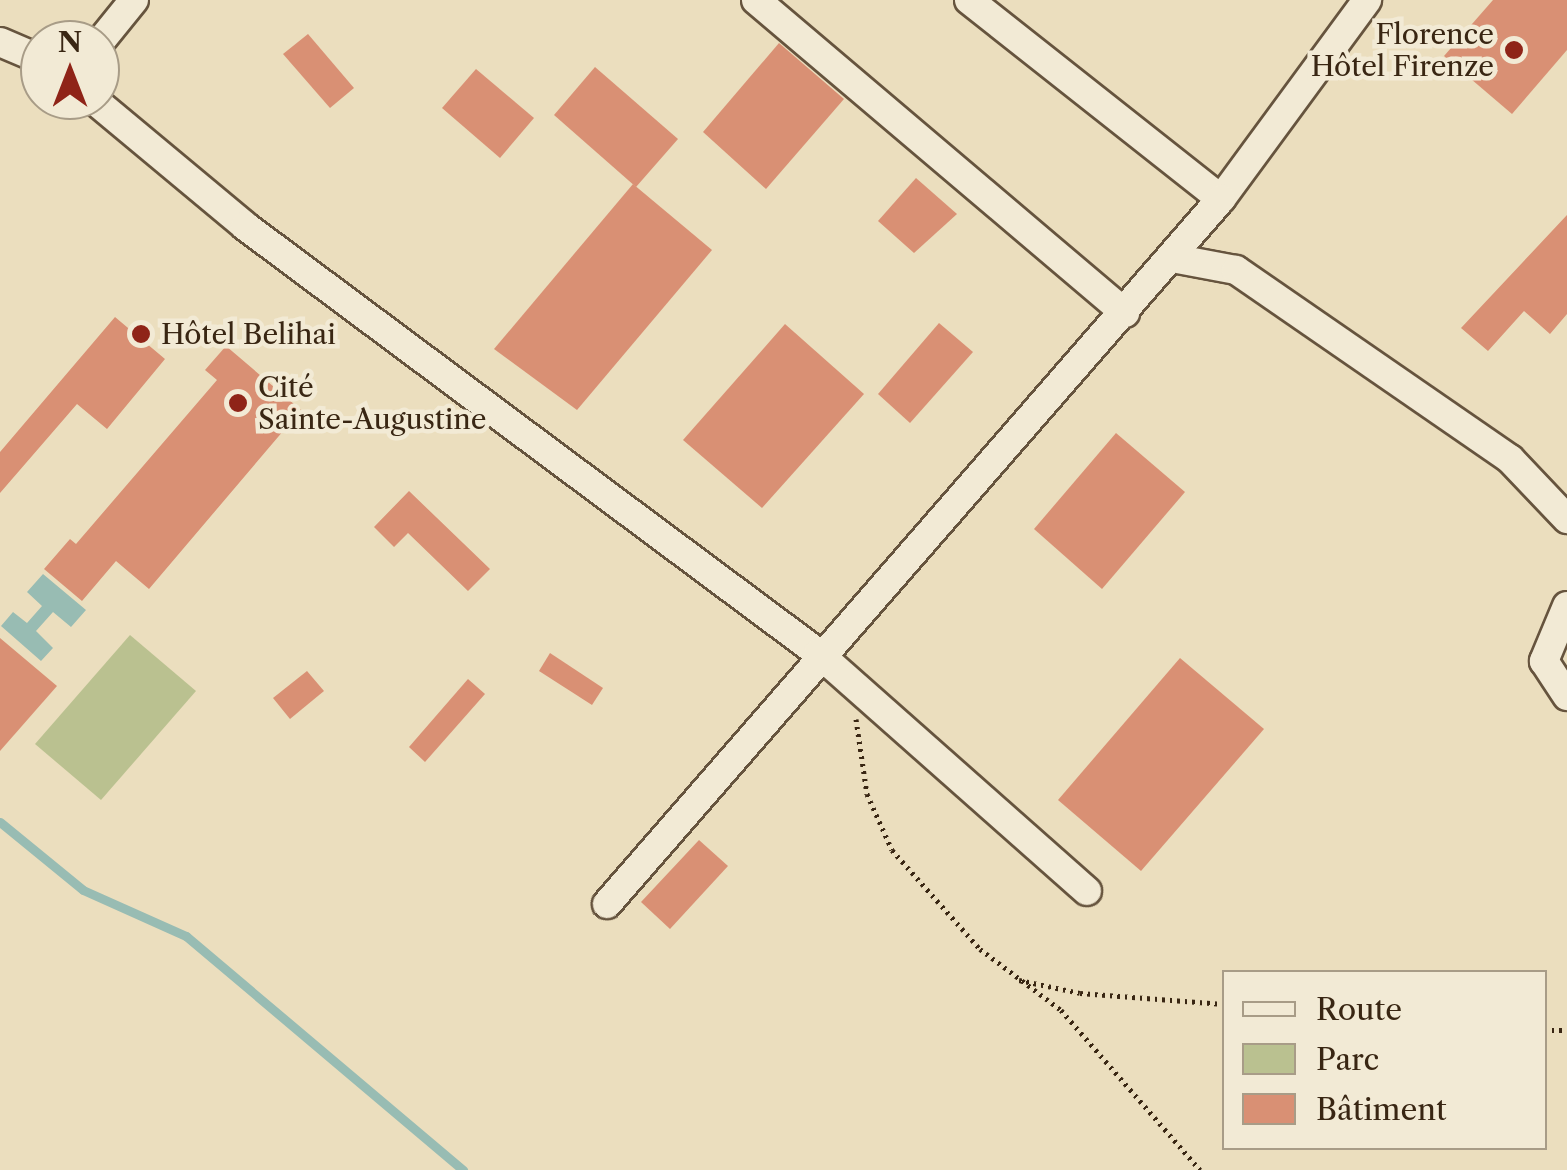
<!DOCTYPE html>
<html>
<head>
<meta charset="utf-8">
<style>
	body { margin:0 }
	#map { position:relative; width:1567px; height:1170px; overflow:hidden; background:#ebdebe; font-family:"Libre Caslon Text",serif }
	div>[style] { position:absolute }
	.green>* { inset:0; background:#bac190 }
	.water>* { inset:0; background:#98bcb3 }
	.stream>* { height:9px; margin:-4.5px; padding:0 4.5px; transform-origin:4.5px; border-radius:4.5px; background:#98bcb3 }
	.building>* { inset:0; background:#d99074 }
	.path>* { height:5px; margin-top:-2.5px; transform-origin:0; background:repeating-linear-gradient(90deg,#392613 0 2.5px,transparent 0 7.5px) }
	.roads { filter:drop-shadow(2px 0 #66543e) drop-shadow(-2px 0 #66543e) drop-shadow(0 2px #66543e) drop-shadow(0 -2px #66543e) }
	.minor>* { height:28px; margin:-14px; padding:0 14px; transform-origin:14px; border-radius:14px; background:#f2ead5 }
	.dots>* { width:28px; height:28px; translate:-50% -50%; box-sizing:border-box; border:5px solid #f2ead5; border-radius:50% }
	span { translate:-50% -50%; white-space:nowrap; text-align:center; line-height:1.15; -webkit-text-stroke:9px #f2ead5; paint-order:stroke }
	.poi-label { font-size:28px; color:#392613 }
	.right { translate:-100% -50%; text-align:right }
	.left { translate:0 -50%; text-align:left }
	.legend { position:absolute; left:1222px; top:970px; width:325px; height:180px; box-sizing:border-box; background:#f2ead5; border:2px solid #a89c87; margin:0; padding:12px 18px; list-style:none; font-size:30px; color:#392613 }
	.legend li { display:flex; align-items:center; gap:20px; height:50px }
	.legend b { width:50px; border:2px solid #a89c87 }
	.north { position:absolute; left:20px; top:20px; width:100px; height:100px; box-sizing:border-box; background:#f2ead5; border:2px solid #a89c87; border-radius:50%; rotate:0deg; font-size:28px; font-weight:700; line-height:40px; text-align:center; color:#392613 }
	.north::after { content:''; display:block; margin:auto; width:35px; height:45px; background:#8f2418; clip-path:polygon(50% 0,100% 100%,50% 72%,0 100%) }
</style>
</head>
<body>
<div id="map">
	<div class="green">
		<div style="clip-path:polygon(130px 635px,196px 691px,101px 800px,35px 744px)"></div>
	</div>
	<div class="water">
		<div style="clip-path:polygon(43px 574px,86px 610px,71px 627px,53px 612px,36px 631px,53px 648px,41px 661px,1px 626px,13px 612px,27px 623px,42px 606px,27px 592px)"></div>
	</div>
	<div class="stream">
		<div style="left:0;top:822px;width:107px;rotate:39.3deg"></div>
		<div style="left:83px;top:890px;width:113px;rotate:24.1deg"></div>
		<div style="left:186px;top:936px;width:363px;rotate:40.2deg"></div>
	</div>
	<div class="building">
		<div style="clip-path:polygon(1493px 0,1567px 0,1567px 50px,1512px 114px,1444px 56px)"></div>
		<div style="clip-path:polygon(308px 34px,354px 88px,330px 108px,283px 54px)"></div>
		<div style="clip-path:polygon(779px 43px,844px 99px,766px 189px,703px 132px)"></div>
		<div style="clip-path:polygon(595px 67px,678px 139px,636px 187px,554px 115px)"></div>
		<div style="clip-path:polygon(476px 69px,534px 118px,500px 158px,442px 108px)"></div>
		<div style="clip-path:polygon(916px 178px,957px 214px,914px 253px,878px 221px)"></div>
		<div style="clip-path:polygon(633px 184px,712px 250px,577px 410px,494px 349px)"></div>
		<div style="clip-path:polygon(1567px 215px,1567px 314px,1550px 334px,1524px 311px,1488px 351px,1461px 328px)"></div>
		<div style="clip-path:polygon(115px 317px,165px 359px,107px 429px,77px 404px,0 493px,0 452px)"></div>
		<div style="clip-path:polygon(939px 323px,973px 352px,910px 423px,878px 394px)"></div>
		<div style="clip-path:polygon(785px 324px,864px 394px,762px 508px,683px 440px)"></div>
		<div style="clip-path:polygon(226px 346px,301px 410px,149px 589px,116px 561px,82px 601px,44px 569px,70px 539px,76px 544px,217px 380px,205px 370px)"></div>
		<div style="clip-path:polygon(1116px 433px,1185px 492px,1102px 589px,1034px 529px)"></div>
		<div style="clip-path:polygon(409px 491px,490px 569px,468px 591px,408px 533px,394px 547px,374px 527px)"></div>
		<div style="clip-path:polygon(0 638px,57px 686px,0 751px)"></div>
		<div style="clip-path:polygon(550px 653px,603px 688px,592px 705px,539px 671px)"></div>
		<div style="clip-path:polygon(1180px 658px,1264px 729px,1141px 871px,1058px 800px)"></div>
		<div style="clip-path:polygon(307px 671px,324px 691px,290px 719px,273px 698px)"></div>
		<div style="clip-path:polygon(468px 679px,485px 694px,425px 762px,409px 747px)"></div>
		<div style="clip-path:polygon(699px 840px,728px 866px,670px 929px,641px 902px)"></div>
	</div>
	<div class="path">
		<div style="left:856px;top:719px;width:76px;rotate:81.7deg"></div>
		<div style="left:867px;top:794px;width:61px;rotate:65.9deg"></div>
		<div style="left:892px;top:850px;width:132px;rotate:48.4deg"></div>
		<div style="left:980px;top:949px;width:101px;rotate:37deg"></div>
		<div style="left:1061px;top:1010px;width:212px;rotate:49deg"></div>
		<div style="left:1019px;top:980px;width:62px;rotate:12deg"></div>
		<div style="left:1080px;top:993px;width:144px;rotate:4.4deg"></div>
		<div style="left:1544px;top:1030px;width:23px"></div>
	</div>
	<div class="roads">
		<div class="minor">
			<div style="left:756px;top:0;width:484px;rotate:40.3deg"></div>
			<div style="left:969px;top:0;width:321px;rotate:38.3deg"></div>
			<div style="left:1221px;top:199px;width:247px;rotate:-53.7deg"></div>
			<div style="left:0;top:42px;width:43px;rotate:23deg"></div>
			<div style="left:100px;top:42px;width:54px;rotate:-51deg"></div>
			<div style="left:94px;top:100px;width:197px;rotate:39.8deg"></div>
			<div style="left:245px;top:226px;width:715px;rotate:36.69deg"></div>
			<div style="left:818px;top:653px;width:359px;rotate:41.5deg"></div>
			<div style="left:1172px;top:258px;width:65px;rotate:10.6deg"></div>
			<div style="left:1236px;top:270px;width:333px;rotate:34.6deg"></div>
			<div style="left:1510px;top:459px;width:83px;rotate:46.5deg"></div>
			<div style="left:1567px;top:606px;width:60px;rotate:112.7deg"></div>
			<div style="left:1544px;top:661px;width:42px;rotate:56.7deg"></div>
			<div style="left:607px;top:904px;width:935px;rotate:-48.95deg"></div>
		</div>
	</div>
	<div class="dots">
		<div style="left:1514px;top:50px;background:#8f2418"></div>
		<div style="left:141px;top:334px;background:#8f2418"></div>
		<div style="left:238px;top:403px;background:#8f2418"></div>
	</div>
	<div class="poi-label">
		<span class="right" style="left:1494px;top:50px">Florence<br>Hôtel Firenze</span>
		<span class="left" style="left:161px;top:334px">Hôtel Belihai</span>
		<span class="left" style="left:258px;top:403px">Cité<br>Sainte-Augustine</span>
	</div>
	<ul class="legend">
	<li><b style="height:12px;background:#f2ead5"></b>Route</li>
	<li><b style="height:28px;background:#bac190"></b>Parc</li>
	<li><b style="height:28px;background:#d99074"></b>Bâtiment</li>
	</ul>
	<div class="north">N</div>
</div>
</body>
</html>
